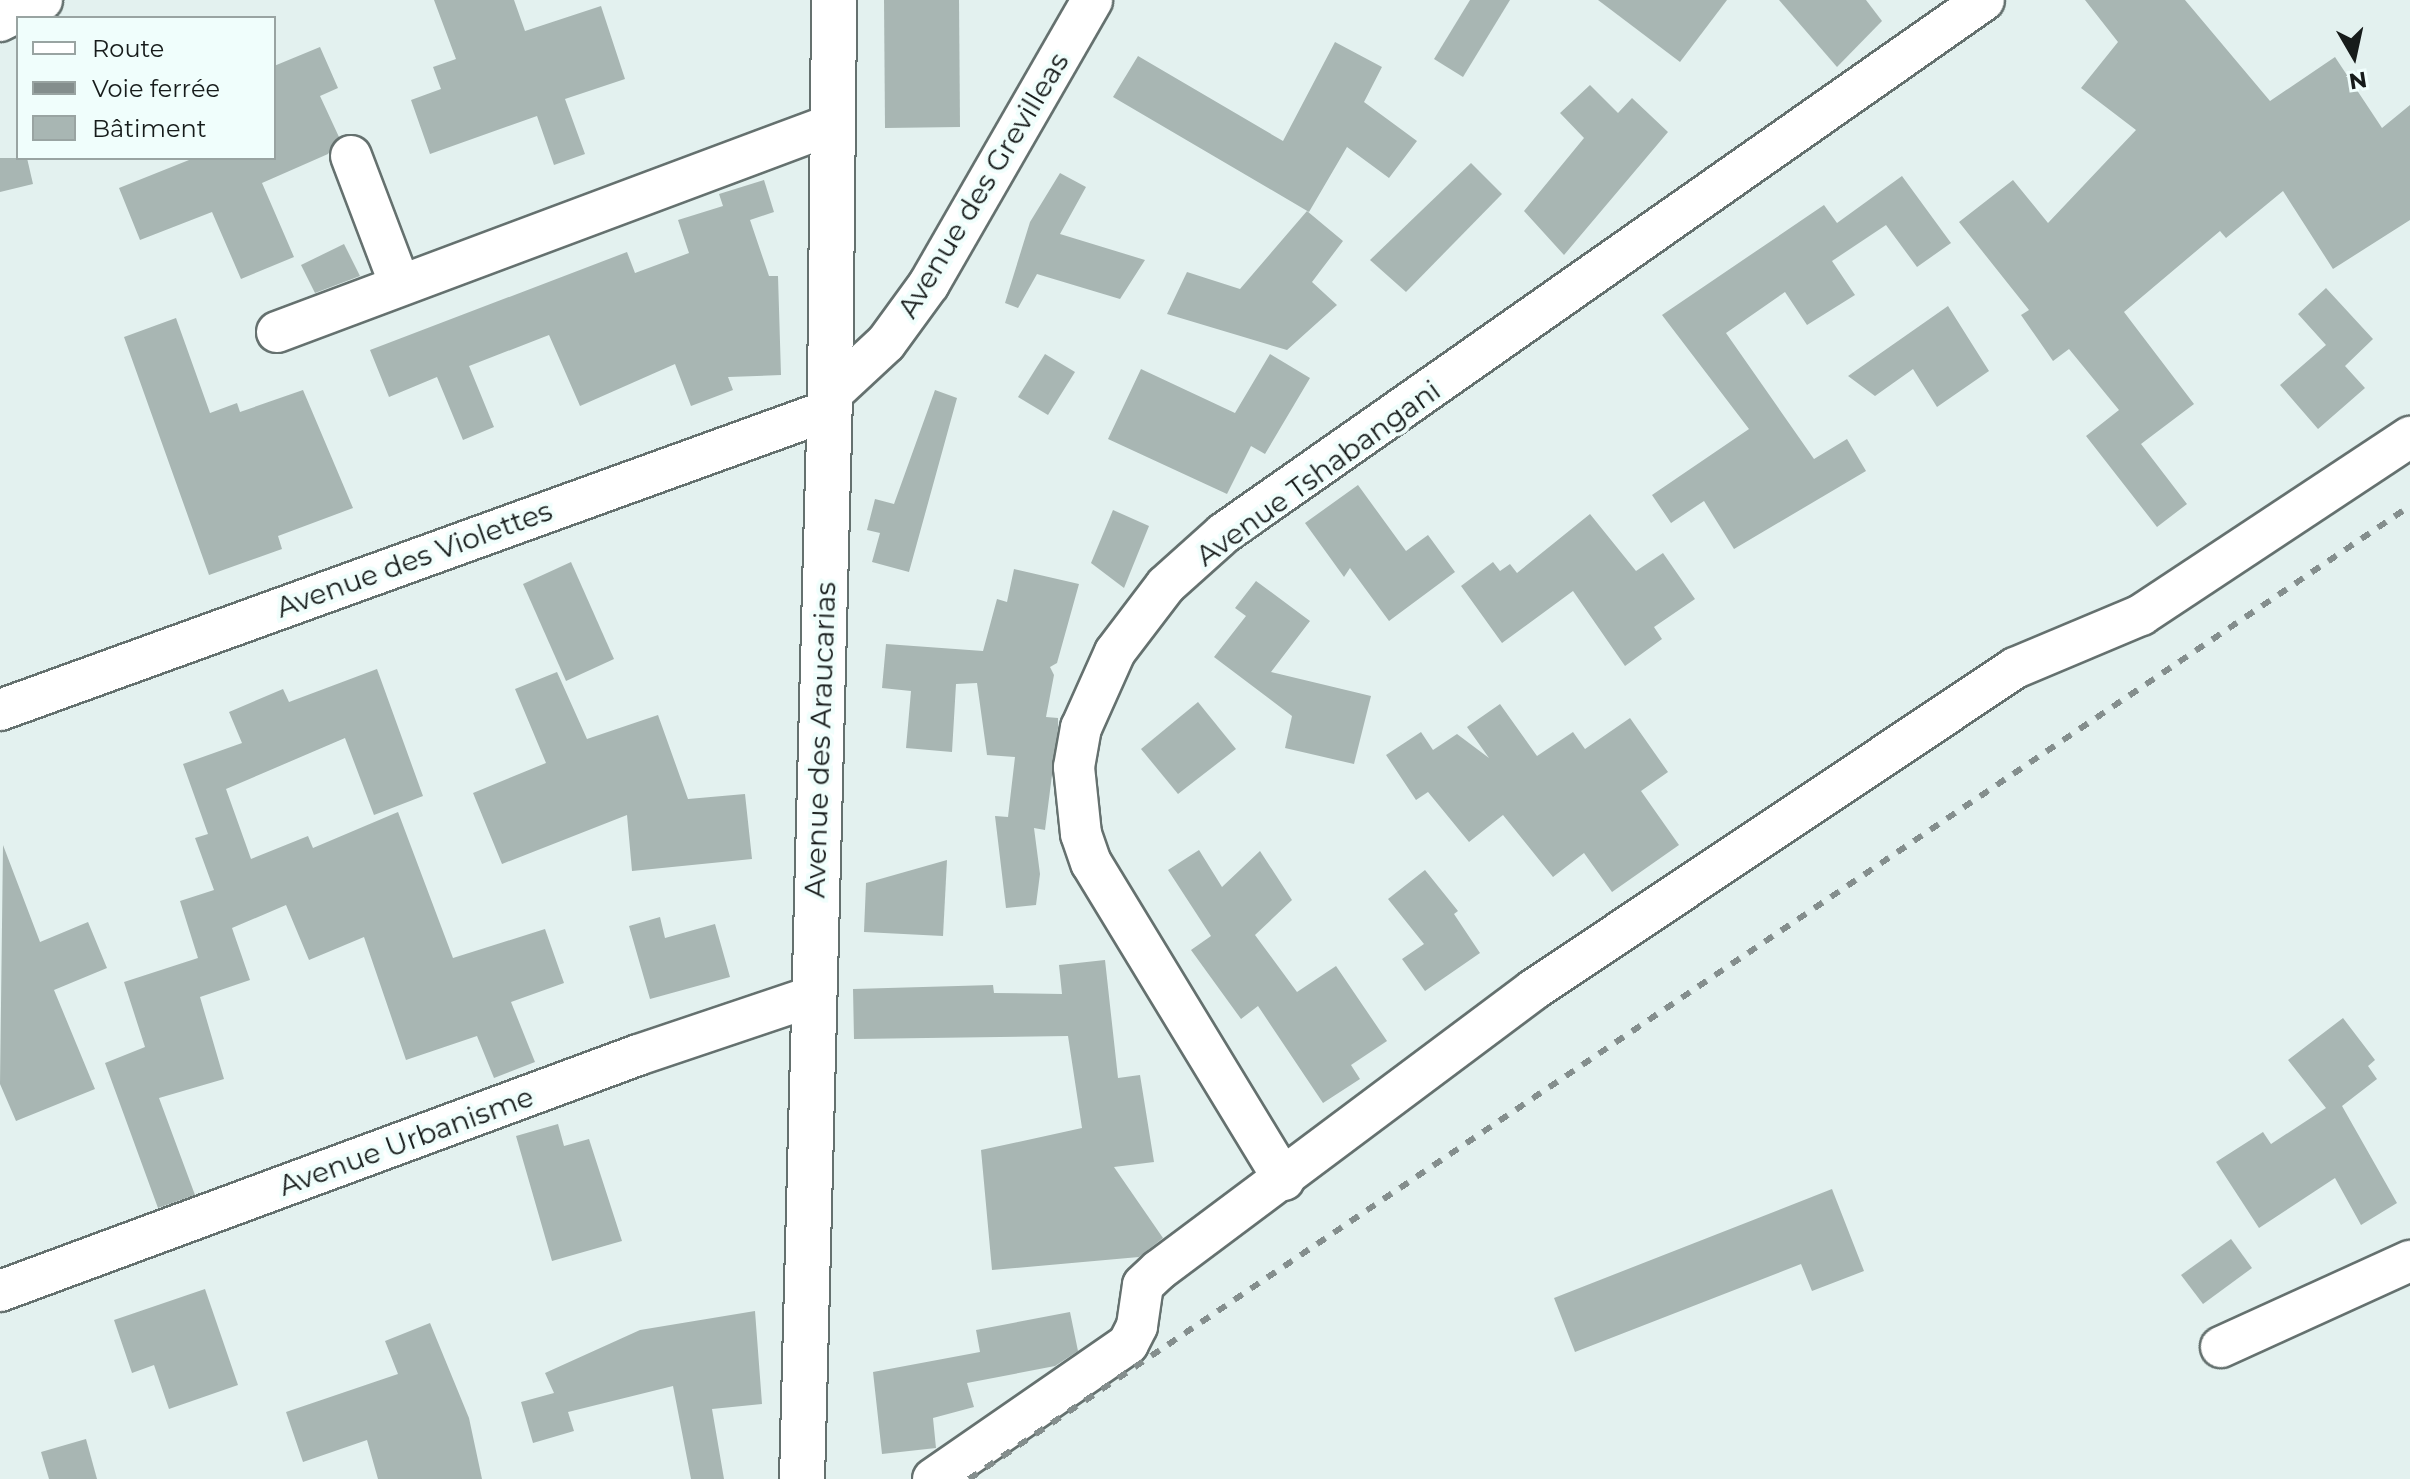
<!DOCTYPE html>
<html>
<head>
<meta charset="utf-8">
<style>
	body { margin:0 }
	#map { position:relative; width:2410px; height:1479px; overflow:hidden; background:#e3f1ef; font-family:Montserrat,sans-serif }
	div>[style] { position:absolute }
	.building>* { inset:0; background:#a8b6b3 }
	.roads { filter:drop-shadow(2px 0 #65716f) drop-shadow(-2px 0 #65716f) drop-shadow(0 2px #65716f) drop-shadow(0 -2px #65716f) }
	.minor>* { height:40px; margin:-20px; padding:0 20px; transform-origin:20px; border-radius:20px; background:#fff }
	.tertiary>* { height:44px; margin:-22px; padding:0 22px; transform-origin:22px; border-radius:22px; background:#fff }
	.rail>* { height:6px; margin-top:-3px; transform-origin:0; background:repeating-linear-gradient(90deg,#848e8d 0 10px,transparent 0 20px) }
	span { translate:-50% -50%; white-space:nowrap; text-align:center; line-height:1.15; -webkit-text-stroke:8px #f0fefc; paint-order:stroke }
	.street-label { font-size:28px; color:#171c1b }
	.legend { position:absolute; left:16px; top:16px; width:260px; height:144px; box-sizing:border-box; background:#f0fefc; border:2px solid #99a4a2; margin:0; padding:10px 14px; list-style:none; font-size:24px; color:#171c1b }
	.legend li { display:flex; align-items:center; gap:16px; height:40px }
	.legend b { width:40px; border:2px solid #99a4a2 }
	.north { position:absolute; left:2314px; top:16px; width:80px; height:80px; -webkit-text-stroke:6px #f0fefc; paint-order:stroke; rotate:171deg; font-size:22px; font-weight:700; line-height:32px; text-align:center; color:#171c1b }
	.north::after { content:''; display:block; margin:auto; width:28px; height:36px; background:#171c1b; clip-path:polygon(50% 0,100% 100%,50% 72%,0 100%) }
</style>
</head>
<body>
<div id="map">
	<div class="building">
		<div style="clip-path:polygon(434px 0,514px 0,525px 31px,601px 6px,625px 79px,565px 99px,585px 154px,554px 165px,537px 116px,430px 154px,411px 100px,441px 89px,433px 67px,456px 59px)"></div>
		<div style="clip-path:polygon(884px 0,959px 0,960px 127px,885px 128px)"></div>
		<div style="clip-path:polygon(1470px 0,1510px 0,1463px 77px,1434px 59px)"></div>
		<div style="clip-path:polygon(1598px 0,1727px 0,1680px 62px)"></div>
		<div style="clip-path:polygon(1779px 0,1866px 0,1882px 21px,1837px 67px)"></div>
		<div style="clip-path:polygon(2085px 0,2185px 0,2270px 101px,2335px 57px,2382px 128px,2410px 105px,2410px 220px,2333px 269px,2283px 191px,2226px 238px,2220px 231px,2124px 312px,2194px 404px,2141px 444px,2187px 504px,2157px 527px,2086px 436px,2119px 410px,2069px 349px,2053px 361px,2021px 315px,2029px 310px,1959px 222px,2013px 180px,2048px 223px,2136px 130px,2081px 88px,2118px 42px)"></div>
		<div style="clip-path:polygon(1335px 42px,1382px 67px,1364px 102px,1417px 141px,1389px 178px,1347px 147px,1309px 212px,1113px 97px,1138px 56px,1283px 141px)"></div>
		<div style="clip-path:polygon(320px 47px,338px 88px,320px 96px,339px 137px,328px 154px,262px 183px,294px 257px,241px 279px,212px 212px,140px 240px,119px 188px,194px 158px,274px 158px,274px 66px)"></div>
		<div style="clip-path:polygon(1590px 85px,1618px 113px,1632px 98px,1668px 132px,1564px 255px,1524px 211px,1584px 138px,1560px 113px)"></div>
		<div style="clip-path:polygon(0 158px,27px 158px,33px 184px,0 192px)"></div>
		<div style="clip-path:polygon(1471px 163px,1502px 194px,1406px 292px,1370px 260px)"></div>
		<div style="clip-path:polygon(1060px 173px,1086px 187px,1060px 234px,1145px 260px,1120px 299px,1037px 274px,1018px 308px,1005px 303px,1030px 222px)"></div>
		<div style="clip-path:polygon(1902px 176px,1951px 243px,1917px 267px,1886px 225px,1832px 261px,1855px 295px,1807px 325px,1785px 292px,1726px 333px,1814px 459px,1847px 439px,1866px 471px,1734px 549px,1704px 501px,1671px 523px,1652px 495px,1749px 429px,1662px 315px,1824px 205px,1837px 223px)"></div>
		<div style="clip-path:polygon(764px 180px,774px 212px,750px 220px,769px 276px,778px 276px,781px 375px,728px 377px,733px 390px,691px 406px,675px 364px,580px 406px,549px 335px,469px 366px,494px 427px,463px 440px,437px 377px,389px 397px,370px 350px,627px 252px,635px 273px,689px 253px,678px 220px,723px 206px,719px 194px)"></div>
		<div style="clip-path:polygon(1307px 211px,1343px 241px,1312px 282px,1337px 305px,1287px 350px,1167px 314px,1187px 272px,1240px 289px)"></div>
		<div style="clip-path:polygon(344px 244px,360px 276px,315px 293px,301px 265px)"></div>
		<div style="clip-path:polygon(2326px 288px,2373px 339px,2345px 366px,2365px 388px,2318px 429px,2280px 385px,2326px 345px,2298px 314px)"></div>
		<div style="clip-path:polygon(1948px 306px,1989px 371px,1937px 407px,1913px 369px,1875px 396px,1848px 376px)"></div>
		<div style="clip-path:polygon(176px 318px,210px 413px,237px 403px,240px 412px,303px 390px,353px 508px,278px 536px,282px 549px,209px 575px,124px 337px)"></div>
		<div style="clip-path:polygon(1045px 354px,1075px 372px,1048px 415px,1018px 397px)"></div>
		<div style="clip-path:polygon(1270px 354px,1310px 378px,1265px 454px,1251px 446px,1227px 494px,1108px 439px,1141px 369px,1235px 413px)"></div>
		<div style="clip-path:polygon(935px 390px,957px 398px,909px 572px,872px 562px,880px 533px,867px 530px,875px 499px,894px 504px)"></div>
		<div style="clip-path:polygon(1358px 485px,1406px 551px,1428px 535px,1455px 572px,1389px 621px,1350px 568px,1344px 577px,1305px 523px)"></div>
		<div style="clip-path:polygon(1113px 510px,1149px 526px,1124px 588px,1091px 563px)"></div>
		<div style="clip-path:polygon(1590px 514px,1636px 571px,1663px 553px,1695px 599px,1654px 627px,1662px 639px,1625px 666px,1573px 591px,1502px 643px,1461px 586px,1493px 562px,1500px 571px,1510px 564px,1517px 573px)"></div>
		<div style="clip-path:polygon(571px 562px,614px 659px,566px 681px,523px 584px)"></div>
		<div style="clip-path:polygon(1014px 569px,1079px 584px,1057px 663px,1050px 667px,1054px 675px,1046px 717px,1058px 718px,1058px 728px,1045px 830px,1034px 828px,1040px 874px,1036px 905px,1006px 908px,995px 816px,1008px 817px,1015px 757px,987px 755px,977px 683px,956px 684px,952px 752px,906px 748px,911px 691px,882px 688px,886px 644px,983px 651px,997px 599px,1007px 602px)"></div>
		<div style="clip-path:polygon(1256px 581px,1310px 621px,1271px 672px,1371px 696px,1354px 764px,1285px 748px,1292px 716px,1214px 657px,1246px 616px,1235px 608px)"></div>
		<div style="clip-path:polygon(377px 669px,423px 796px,374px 815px,345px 738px,226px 789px,251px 859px,308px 836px,313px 848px,398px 812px,453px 958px,545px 929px,564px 983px,511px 1002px,535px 1062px,494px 1078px,477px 1036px,406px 1060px,364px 937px,309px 960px,286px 905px,232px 928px,250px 980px,200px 997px,224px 1079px,159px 1098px,195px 1195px,158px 1208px,105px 1063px,145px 1047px,124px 982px,198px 958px,180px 901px,214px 890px,195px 838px,208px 834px,183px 764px,242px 743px,229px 712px,283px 689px,289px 702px)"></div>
		<div style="clip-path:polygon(557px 672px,587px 739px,658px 715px,688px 799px,745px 794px,752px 859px,632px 871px,627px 815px,502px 864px,473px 793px,546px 763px,515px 689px)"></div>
		<div style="clip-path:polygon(1198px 702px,1236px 749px,1178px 794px,1141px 749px)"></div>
		<div style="clip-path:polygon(1500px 704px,1537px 756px,1573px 732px,1585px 749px,1630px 718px,1668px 772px,1641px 791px,1679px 845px,1612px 892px,1584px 853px,1553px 877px,1503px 815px,1469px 842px,1428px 792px,1416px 800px,1386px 755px,1421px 732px,1433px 750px,1457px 734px,1489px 758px,1467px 727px)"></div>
		<div style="clip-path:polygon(3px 845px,40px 942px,88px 922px,107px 968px,54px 990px,95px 1089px,16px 1121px,0 1084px)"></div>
		<div style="clip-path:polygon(1199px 850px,1222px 887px,1260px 851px,1292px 900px,1255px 935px,1297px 992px,1336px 966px,1387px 1041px,1351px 1065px,1360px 1079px,1323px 1103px,1258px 1006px,1241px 1019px,1191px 950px,1211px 936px,1168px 870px)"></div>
		<div style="clip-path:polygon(947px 860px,943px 936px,864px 932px,866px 883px)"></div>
		<div style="clip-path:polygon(1425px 870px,1458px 911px,1454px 914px,1480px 953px,1425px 991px,1402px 959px,1424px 944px,1388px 899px)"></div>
		<div style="clip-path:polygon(660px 917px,665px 938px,715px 924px,730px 977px,650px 999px,629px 926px)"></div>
		<div style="clip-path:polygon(1105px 960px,1118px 1078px,1140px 1075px,1154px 1162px,1114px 1167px,1163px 1238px,1139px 1257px,992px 1270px,981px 1150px,1082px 1128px,1068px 1036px,854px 1039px,853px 989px,993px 985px,994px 993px,1062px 994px,1059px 965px)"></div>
		<div style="clip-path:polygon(2343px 1018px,2375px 1060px,2368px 1066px,2377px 1079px,2342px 1106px,2397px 1203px,2361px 1225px,2335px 1178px,2259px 1228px,2216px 1162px,2263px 1132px,2271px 1144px,2326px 1108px,2288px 1060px)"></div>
		<div style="clip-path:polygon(558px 1124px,564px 1146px,589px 1139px,622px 1241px,552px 1261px,516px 1136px)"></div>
		<div style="clip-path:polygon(1832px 1189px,1864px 1271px,1812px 1291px,1801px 1264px,1575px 1352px,1554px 1298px)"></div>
		<div style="clip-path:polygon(2231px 1239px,2252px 1268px,2203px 1304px,2181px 1275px)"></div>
		<div style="clip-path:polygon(205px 1289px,238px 1385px,169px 1409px,154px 1365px,132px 1373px,114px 1320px)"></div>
		<div style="clip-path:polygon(755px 1311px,762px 1404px,712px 1409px,724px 1479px,691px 1479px,673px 1386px,568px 1412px,574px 1431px,533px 1443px,521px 1402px,554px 1393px,545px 1373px,640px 1330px)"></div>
		<div style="clip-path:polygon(1070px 1312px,1078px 1351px,1055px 1366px,967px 1383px,974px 1407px,933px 1418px,936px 1448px,882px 1454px,873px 1372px,980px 1352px,976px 1330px)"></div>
		<div style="clip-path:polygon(430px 1323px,469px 1418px,482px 1479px,378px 1479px,367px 1440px,303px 1462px,286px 1412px,398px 1374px,385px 1341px)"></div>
		<div style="clip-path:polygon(86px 1439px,97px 1479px,49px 1479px,41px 1452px)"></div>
	</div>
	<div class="roads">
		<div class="minor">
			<div style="left:0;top:21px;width:47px;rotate:-26.6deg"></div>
			<div style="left:351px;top:156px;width:138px;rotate:69.2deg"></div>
			<div style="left:277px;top:332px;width:594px;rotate:-20.51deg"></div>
			<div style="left:830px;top:395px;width:76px;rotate:-42.9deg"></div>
			<div style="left:886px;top:343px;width:73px;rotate:-53.9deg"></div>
			<div style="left:929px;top:284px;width:327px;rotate:-60.1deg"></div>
			<div style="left:0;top:710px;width:882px;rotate:-19.89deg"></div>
			<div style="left:1284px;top:1180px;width:371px;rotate:-121.3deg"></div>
			<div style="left:1091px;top:863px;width:31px;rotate:-109deg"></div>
			<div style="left:1081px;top:834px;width:67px;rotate:-96deg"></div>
			<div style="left:1074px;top:767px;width:40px;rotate:-80deg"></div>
			<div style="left:1081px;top:728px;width:83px;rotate:-65.9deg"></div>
			<div style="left:1115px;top:652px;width:84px;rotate:-52.7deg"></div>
			<div style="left:1166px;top:585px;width:78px;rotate:-41.9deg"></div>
			<div style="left:1224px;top:533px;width:928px;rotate:-35.04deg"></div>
			<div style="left:0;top:1291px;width:680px;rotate:-20.3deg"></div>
			<div style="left:638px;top:1055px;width:185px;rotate:-18.6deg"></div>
			<div style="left:2221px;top:1347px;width:208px;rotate:-24.5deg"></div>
			<div style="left:933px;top:1479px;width:237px;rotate:-34.7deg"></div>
			<div style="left:1128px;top:1344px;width:20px;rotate:-63deg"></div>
			<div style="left:1137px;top:1326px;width:41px;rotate:-81.7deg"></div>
			<div style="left:1143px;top:1285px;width:22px;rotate:-43deg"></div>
			<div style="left:1159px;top:1270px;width:467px;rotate:-36.8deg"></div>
			<div style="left:1533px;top:990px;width:580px;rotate:-33.74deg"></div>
			<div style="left:2015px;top:668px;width:137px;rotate:-22.8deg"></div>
			<div style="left:2141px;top:615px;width:323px;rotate:-33.5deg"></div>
		</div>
		<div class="tertiary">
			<div style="left:802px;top:1479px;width:1084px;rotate:-88.52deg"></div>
			<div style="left:830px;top:395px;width:395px;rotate:-89.4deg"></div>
		</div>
	</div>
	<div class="rail">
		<div style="left:969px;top:1479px;width:1739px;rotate:-34.03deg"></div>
	</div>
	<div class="street-label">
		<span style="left:983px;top:185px;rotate:-59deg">Avenue des Grevilleas</span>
		<span style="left:1318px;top:473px;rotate:-36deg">Avenue Tshabangani</span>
		<span style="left:414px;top:559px;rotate:-20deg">Avenue des Violettes</span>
		<span style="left:820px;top:740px;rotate:-88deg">Avenue des Araucarias</span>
		<span style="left:406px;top:1141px;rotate:-20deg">Avenue Urbanisme</span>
	</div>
	<ul class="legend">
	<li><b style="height:10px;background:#fff"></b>Route</li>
	<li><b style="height:10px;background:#848e8d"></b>Voie ferrée</li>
	<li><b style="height:22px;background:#a8b6b3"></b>Bâtiment</li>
	</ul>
	<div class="north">N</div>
</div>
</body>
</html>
